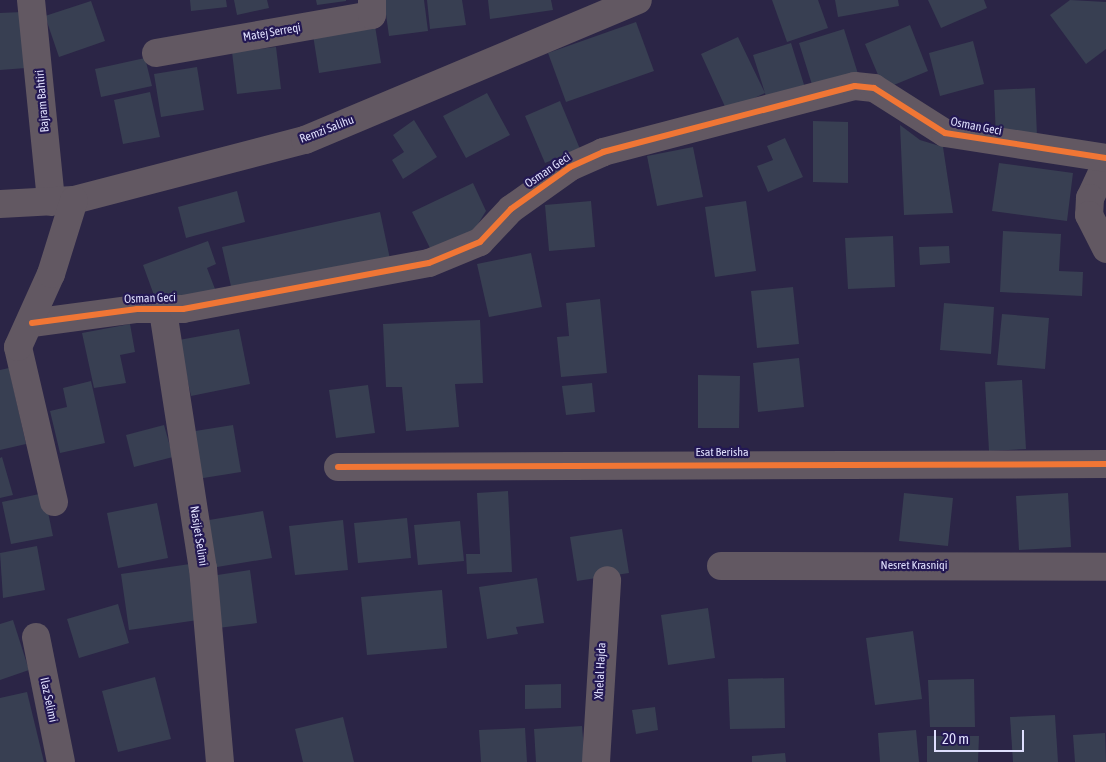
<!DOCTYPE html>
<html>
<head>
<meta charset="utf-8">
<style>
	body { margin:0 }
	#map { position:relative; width:1106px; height:762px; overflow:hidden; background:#2b2546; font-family:"Asap Condensed",sans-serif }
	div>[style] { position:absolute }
	.building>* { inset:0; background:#383f52 }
	.minor>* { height:28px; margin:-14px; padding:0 14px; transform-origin:14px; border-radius:14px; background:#625862 }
	.cycleway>* { height:6px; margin:-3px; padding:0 3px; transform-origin:3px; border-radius:3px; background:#f07635 }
	span { translate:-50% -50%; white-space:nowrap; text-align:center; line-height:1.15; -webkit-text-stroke:4.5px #231853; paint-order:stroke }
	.street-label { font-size:12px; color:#dfdffd }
	.scale { position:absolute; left:934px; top:730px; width:90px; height:22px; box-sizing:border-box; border:2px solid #dfdffd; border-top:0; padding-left:6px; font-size:15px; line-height:18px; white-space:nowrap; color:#dfdffd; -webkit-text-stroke:4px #231853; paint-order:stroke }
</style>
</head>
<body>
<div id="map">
	<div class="building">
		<div style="clip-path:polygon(190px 0,226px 0,227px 7px,191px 11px)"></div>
		<div style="clip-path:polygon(234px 0,267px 0,269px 8px,237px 15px)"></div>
		<div style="clip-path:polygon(316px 0,346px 0,346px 1px,317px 5px)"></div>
		<div style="clip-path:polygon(384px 0,424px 0,428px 31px,389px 36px)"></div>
		<div style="clip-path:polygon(427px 0,462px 0,466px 25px,430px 29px)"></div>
		<div style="clip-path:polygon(488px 0,551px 0,553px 10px,490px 19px)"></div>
		<div style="clip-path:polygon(772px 0,818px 0,828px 28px,787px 42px)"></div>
		<div style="clip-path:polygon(835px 0,898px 0,899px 6px,838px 17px)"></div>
		<div style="clip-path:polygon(928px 0,984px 0,987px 8px,941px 28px)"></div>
		<div style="clip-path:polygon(1070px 0,1106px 2px,1106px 49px,1086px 64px,1050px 15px)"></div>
		<div style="clip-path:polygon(91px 1px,105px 41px,59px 57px,45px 16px)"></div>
		<div style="clip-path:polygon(22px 12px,26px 68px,0 70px,0 13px)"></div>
		<div style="clip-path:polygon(636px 22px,654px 71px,566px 102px,548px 53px)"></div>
		<div style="clip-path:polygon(910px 25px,928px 71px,884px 89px,865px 44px)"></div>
		<div style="clip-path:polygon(375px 26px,381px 63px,319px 73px,313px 35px)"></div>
		<div style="clip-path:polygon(844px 29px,859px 77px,814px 91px,799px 43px)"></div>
		<div style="clip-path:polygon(738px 37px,765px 93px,753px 55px,791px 43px,806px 91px,767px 103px,765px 93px,727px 111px,701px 54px)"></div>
		<div style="clip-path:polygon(973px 41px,984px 84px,940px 96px,929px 53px)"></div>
		<div style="clip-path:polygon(276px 47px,281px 89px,237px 94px,232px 52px)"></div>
		<div style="clip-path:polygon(145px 58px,152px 86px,101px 97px,95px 69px)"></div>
		<div style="clip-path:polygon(197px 67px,204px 110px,161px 117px,154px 74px)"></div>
		<div style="clip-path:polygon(1035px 88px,1037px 136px,996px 138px,994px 90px)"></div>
		<div style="clip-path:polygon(150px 92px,160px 137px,123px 144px,114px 100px)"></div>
		<div style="clip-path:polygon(487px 93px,510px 135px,466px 158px,443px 116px)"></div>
		<div style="clip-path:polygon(560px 101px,580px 149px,545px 163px,525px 116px)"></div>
		<div style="clip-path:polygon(414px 120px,437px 157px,403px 179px,392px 160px,404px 152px,393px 135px)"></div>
		<div style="clip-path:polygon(813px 121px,848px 122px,848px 183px,813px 182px)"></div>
		<div style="clip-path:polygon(900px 125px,920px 140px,943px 147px,953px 213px,904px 215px)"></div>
		<div style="clip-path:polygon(785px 138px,803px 177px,768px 192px,757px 166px,773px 160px,767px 146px)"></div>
		<div style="clip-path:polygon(693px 147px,703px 197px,657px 206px,647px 156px)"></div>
		<div style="clip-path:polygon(999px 163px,1073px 173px,1067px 221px,992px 211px)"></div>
		<div style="clip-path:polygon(473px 183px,486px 211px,473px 232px,432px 252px,412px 212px)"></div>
		<div style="clip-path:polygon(237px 191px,245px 222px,186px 238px,178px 207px)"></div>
		<div style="clip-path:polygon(591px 201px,595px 247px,549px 251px,545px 205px)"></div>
		<div style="clip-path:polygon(746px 201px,756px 271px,715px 277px,705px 207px)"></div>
		<div style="clip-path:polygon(380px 212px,390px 259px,233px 295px,222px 247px)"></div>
		<div style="clip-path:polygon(1003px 231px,1061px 234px,1059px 271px,1083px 272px,1082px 296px,1000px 292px)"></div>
		<div style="clip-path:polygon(893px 236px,895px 287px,848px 289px,845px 238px)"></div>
		<div style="clip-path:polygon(208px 241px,216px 264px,207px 268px,215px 289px,159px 309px,143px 265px)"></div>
		<div style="clip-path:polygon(949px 246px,950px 263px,920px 265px,919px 247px)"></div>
		<div style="clip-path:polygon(531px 253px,542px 307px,489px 317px,477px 264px)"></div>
		<div style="clip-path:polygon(793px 287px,799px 344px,757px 348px,751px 291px)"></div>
		<div style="clip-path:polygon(600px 299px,607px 373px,561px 377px,557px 337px,569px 336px,566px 303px)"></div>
		<div style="clip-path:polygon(944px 303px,994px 307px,991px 354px,940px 350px)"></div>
		<div style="clip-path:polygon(1002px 314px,1049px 318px,1045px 369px,997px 365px)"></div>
		<div style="clip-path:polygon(480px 320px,483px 383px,455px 384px,459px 427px,406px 431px,402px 387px,386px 387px,383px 324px)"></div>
		<div style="clip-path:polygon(130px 324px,135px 352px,120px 355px,126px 383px,94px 388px,82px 333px)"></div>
		<div style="clip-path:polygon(239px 329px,250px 384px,191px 396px,179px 340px)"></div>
		<div style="clip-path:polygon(799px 358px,804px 407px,758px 412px,753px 363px)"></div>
		<div style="clip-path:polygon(9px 368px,26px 444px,0 450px,0 370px)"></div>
		<div style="clip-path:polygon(698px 375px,740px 376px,739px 428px,698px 428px)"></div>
		<div style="clip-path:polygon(1022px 380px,1026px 449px,989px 451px,985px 382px)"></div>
		<div style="clip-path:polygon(91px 381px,105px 443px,60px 453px,50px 411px,67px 407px,63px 388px)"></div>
		<div style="clip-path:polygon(592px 383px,595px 412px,566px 415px,562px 386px)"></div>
		<div style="clip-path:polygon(368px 385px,375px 433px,336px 438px,329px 390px)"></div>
		<div style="clip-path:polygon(164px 425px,173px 457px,134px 467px,126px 435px)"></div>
		<div style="clip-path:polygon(233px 425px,241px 472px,197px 479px,189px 432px)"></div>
		<div style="clip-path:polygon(2px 457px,13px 495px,0 498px,0 458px)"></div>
		<div style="clip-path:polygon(508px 491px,512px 572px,467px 574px,466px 554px,480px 554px,477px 493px)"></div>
		<div style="clip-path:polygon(44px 493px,53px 536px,11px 544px,2px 502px)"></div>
		<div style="clip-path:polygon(904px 493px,953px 498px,948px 546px,899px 541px)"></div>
		<div style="clip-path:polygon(1068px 493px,1071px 547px,1019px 550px,1016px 496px)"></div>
		<div style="clip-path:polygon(157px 503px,168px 558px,118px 568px,107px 513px)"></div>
		<div style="clip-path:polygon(263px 511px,272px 558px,211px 568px,203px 521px)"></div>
		<div style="clip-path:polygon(407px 518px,411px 558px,358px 563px,354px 523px)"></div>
		<div style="clip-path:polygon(343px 520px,348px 570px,295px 575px,289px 526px)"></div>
		<div style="clip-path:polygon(460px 521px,464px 561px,418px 565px,414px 525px)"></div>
		<div style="clip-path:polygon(622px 529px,629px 573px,577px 581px,570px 537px)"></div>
		<div style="clip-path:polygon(37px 546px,45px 590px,3px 598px,0 553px)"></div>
		<div style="clip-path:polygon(190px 564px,198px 620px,129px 630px,121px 574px)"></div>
		<div style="clip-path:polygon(250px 570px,257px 623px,218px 628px,211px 576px)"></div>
		<div style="clip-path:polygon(537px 578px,544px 623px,516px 627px,518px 634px,487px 639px,479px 587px)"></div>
		<div style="clip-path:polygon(442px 590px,447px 648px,367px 655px,361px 597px)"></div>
		<div style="clip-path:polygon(118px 604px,129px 643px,79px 658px,67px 619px)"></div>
		<div style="clip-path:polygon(708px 608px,715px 658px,668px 665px,661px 615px)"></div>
		<div style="clip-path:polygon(13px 620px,29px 670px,0 680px,0 624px)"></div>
		<div style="clip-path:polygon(913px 631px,922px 699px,875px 705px,866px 638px)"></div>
		<div style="clip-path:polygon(155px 677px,171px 739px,118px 752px,102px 691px)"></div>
		<div style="clip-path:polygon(784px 678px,785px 728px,730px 729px,728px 679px)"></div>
		<div style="clip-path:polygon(974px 679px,975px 727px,930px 727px,928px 680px)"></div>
		<div style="clip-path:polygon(561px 684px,561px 708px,525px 709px,525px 685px)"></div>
		<div style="clip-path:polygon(27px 692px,44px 762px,0 762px,0 698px)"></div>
		<div style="clip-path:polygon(655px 707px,658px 730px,636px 734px,632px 710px)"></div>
		<div style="clip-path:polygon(1055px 715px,1058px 762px,1013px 762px,1010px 717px)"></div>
		<div style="clip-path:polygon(343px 717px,354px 762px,303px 762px,295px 729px)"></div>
		<div style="clip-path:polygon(582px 726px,585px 762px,536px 762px,534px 729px)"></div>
		<div style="clip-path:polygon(525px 728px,527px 762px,481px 762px,479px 730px)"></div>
		<div style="clip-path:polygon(916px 730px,919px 762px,880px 762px,878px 733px)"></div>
		<div style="clip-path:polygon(1105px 733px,1106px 762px,1075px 762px,1073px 735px)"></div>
		<div style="clip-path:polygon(927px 736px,979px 736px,978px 762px,927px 762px)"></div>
		<div style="clip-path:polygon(785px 753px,786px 762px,752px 762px,752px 756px)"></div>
	</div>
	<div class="minor">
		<div style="left:31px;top:0;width:203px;rotate:84.3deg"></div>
		<div style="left:156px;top:53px;width:219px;rotate:-10deg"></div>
		<div style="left:372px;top:15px;width:15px;rotate:-90deg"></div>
		<div style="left:1106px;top:164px;width:38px;rotate:115deg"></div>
		<div style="left:1090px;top:198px;width:17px;rotate:93deg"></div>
		<div style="left:1089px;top:215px;width:38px;rotate:63deg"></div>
		<div style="left:0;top:204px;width:74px;rotate:-3.1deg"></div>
		<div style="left:74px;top:200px;width:239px;rotate:-14.6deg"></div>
		<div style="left:305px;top:140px;width:361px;rotate:-22.8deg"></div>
		<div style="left:163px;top:311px;width:260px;rotate:81.2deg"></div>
		<div style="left:203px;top:568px;width:195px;rotate:85deg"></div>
		<div style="left:32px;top:323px;width:106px;rotate:-7.6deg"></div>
		<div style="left:137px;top:309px;width:46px"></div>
		<div style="left:183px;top:309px;width:250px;rotate:-10.6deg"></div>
		<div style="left:429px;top:263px;width:55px;rotate:-22.4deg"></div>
		<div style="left:480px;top:242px;width:45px;rotate:-46.8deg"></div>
		<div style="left:511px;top:209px;width:72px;rotate:-35.4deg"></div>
		<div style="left:570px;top:167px;width:36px;rotate:-24deg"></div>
		<div style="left:603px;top:152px;width:260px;rotate:-14.7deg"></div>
		<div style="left:855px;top:86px;width:19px;rotate:6deg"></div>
		<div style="left:874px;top:88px;width:84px;rotate:32.4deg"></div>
		<div style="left:945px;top:133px;width:163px;rotate:8.8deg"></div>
		<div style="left:338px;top:467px;width:768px;rotate:-0.22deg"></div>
		<div style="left:54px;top:502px;width:159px;rotate:-103.1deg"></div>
		<div style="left:18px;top:347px;width:80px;rotate:-65.7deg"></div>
		<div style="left:51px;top:274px;width:77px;rotate:-72.7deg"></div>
		<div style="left:721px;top:566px;width:385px;rotate:0.1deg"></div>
		<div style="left:36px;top:637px;width:127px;rotate:78.7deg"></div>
		<div style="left:596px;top:762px;width:182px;rotate:-86.5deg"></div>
	</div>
	<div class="cycleway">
		<div style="left:32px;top:323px;width:106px;rotate:-7.6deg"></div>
		<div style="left:137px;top:309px;width:46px"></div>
		<div style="left:183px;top:309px;width:250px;rotate:-10.6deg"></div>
		<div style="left:429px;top:263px;width:55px;rotate:-22.4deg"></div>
		<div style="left:480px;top:242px;width:45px;rotate:-46.8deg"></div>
		<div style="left:511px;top:209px;width:72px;rotate:-35.4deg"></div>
		<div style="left:570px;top:167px;width:36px;rotate:-24deg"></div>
		<div style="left:603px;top:152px;width:260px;rotate:-14.7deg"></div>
		<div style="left:855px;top:86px;width:19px;rotate:6deg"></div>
		<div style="left:874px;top:88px;width:84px;rotate:32.4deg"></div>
		<div style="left:945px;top:133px;width:163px;rotate:8.8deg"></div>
		<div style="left:338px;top:467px;width:768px;rotate:-0.22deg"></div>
	</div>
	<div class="street-label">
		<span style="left:272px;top:33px;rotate:-10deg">Matej Serreqi</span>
		<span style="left:43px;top:101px;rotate:-95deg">Bajram Bahtiri</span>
		<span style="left:976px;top:127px;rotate:11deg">Osman Geci</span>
		<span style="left:327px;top:130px;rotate:-21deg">Remzi Salihu</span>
		<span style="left:548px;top:171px;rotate:-34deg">Osman Geci</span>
		<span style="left:150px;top:299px;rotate:-2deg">Osman Geci</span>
		<span style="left:722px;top:453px">Esat Berisha</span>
		<span style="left:198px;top:536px;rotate:81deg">Nasijet Selimi</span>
		<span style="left:914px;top:566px">Nesret Krasniqi</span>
		<span style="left:601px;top:671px;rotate:-87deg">Xhelal Hajda</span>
		<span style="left:48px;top:700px;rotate:78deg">Ilaz Selimi</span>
	</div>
	<div class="scale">20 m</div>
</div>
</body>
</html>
